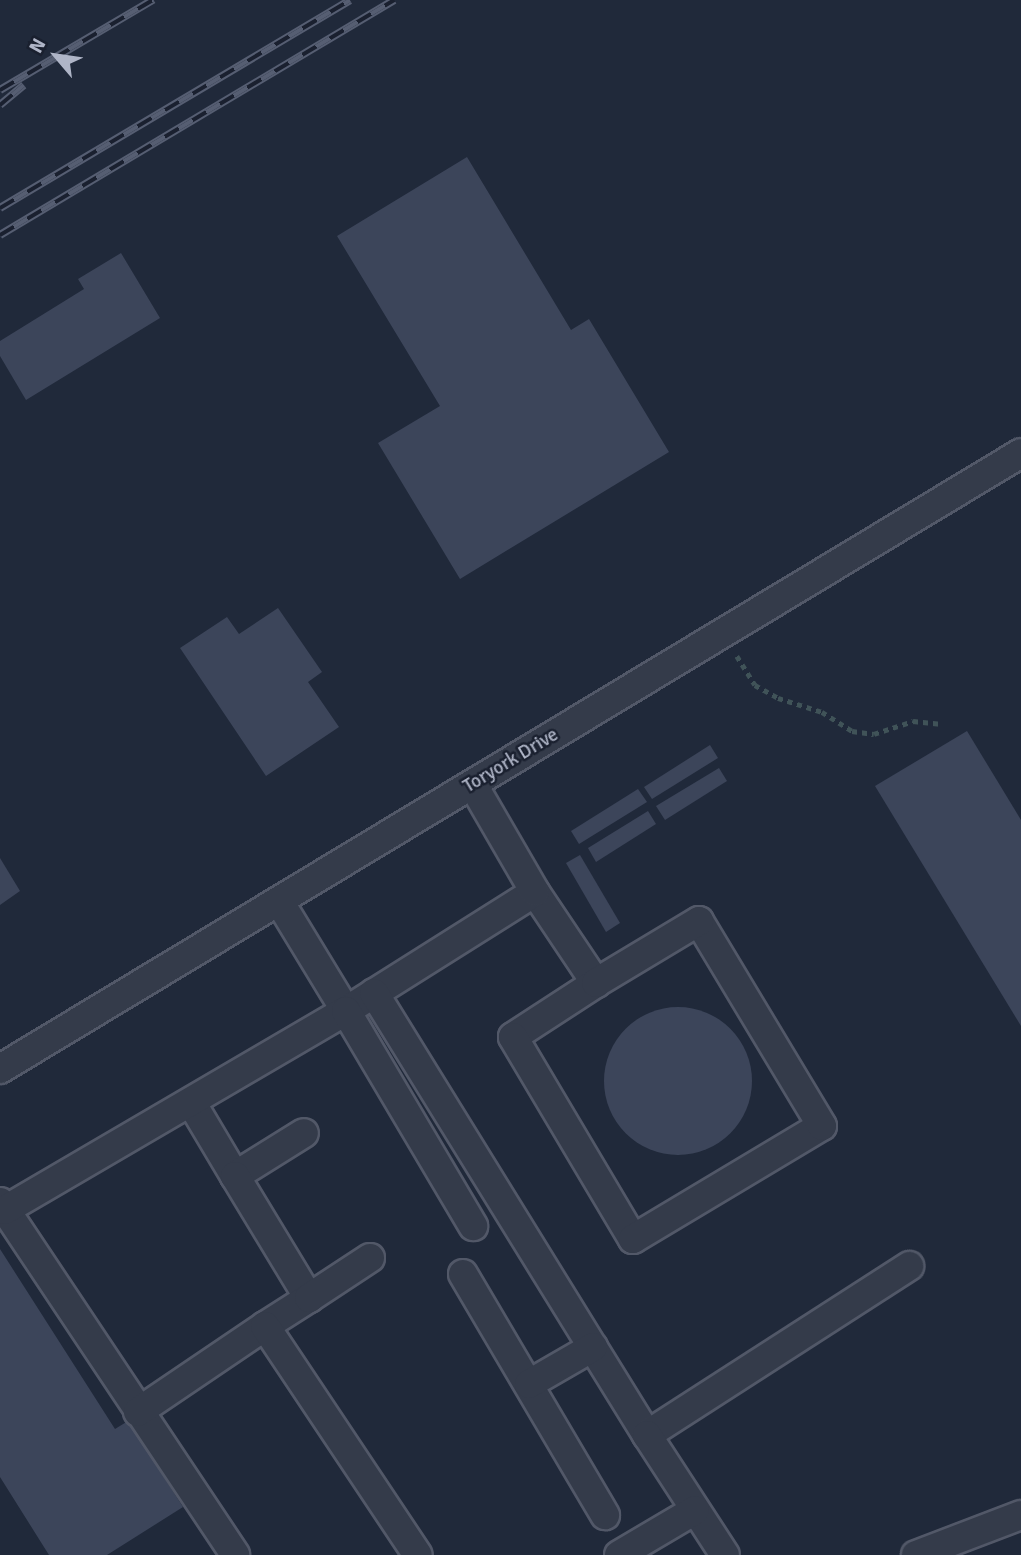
<!DOCTYPE html>
<html>
<head>
<meta charset="utf-8">
<style>
	body { margin:0 }
	#map { position:relative; width:1021px; height:1555px; overflow:hidden; background:#20293a; font-family:Signika,sans-serif }
	div>[style] { position:absolute }
	.building>* { inset:0; background:#3c455a }
	.round { border-radius:50% }
	.path>* { height:4.5px; margin-top:-2.25px; transform-origin:0; background:repeating-linear-gradient(90deg,#405358 0 5px,transparent 0 10px) }
	.roads { filter:drop-shadow(2px 0 #525868) drop-shadow(-2px 0 #525868) drop-shadow(0 2px #525868) drop-shadow(0 -2px #525868) }
	.minor>* { height:28px; margin:-14px; padding:0 14px; transform-origin:14px; border-radius:14px; background:#343b4a }
	.rail>* { height:8px; margin-top:-4px; transform-origin:0; background:repeating-linear-gradient(90deg,#1a202f 0 16px,#565e72 0 32px); box-sizing:border-box; border-block:2px solid #565e72 }
	span { translate:-50% -50%; white-space:nowrap; text-align:center; line-height:1.15; -webkit-text-stroke:5px #1a202f; paint-order:stroke }
	.street-label { font-size:19px; color:#afb5c7 }
	.north { position:absolute; left:21px; top:21px; width:70px; height:70px; -webkit-text-stroke:5px #1a202f; paint-order:stroke; rotate:299deg; font-size:19px; font-weight:700; line-height:28px; text-align:center; color:#afb5c7 }
	.north::after { content:''; display:block; margin:auto; width:24px; height:32px; background:#afb5c7; clip-path:polygon(50% 0,100% 100%,50% 72%,0 100%) }
</style>
</head>
<body>
<div id="map">
	<div class="building">
		<div style="clip-path:polygon(467px 157px,571px 330px,589px 319px,669px 452px,460px 579px,378px 443px,440px 406px,337px 236px)"></div>
		<div style="clip-path:polygon(121px 253px,160px 318px,26px 400px,0 356px,0 341px,84px 289px,78px 279px)"></div>
		<div style="clip-path:polygon(278px 608px,322px 672px,308px 682px,339px 727px,266px 776px,180px 648px,227px 617px,239px 634px)"></div>
		<div style="clip-path:polygon(967px 731px,1021px 820px,1021px 1026px,875px 786px)"></div>
		<div style="clip-path:polygon(710px 745px,718px 758px,652px 799px,644px 787px)"></div>
		<div style="clip-path:polygon(719px 768px,727px 781px,665px 820px,656px 806px)"></div>
		<div style="clip-path:polygon(638px 789px,647px 802px,579px 844px,571px 831px)"></div>
		<div style="clip-path:polygon(648px 811px,656px 824px,596px 862px,588px 848px)"></div>
		<div style="clip-path:polygon(580px 855px,620px 923px,606px 932px,566px 863px)"></div>
		<div style="clip-path:polygon(0 858px,20px 891px,0 905px)"></div>
		<div class="round" style="left:604px;top:1007px;width:148px;height:148px"></div>
		<div style="clip-path:polygon(0 1249px,115px 1429px,128px 1421px,183px 1507px,107px 1555px,49px 1555px,0 1477px)"></div>
	</div>
	<div class="path">
		<div style="left:737px;top:656px;width:34px;rotate:58deg"></div>
		<div style="left:755px;top:685px;width:26px;rotate:29deg"></div>
		<div style="left:778px;top:698px;width:46px;rotate:17.7deg"></div>
		<div style="left:822px;top:712px;width:36px;rotate:32deg"></div>
		<div style="left:852px;top:731px;width:22px;rotate:8deg"></div>
		<div style="left:874px;top:734px;width:41px;rotate:-18.4deg"></div>
		<div style="left:913px;top:721px;width:27px;rotate:6deg"></div>
	</div>
	<div class="roads">
		<div class="minor">
			<div style="left:535px;top:892px;width:110px;rotate:56.2deg"></div>
			<div style="left:596px;top:983px;width:99px;rotate:147deg"></div>
			<div style="left:513px;top:1037px;width:235px;rotate:59.3deg"></div>
			<div style="left:633px;top:1239px;width:220px;rotate:-30.9deg"></div>
			<div style="left:822px;top:1126px;width:239px;rotate:-121deg"></div>
			<div style="left:699px;top:921px;width:120px;rotate:149deg"></div>
			<div style="left:279px;top:901px;width:129px;rotate:58.7deg"></div>
			<div style="left:346px;top:1011px;width:223px;rotate:-32.2deg"></div>
			<div style="left:535px;top:892px;width:124px;rotate:-120.1deg"></div>
			<div style="left:374px;top:993px;width:520px;rotate:58.3deg"></div>
			<div style="left:647px;top:1435px;width:312px;rotate:-32.8deg"></div>
			<div style="left:0;top:1069px;width:1192px;rotate:-31.1deg"></div>
			<div style="left:191px;top:1102px;width:86px;rotate:59.3deg"></div>
			<div style="left:235px;top:1176px;width:81px;rotate:-31.9deg"></div>
			<div style="left:235px;top:1176px;width:143px;rotate:58.8deg"></div>
			<div style="left:309px;top:1298px;width:52px;rotate:147.5deg"></div>
			<div style="left:0;top:1202px;width:424px;rotate:56.3deg"></div>
			<div style="left:5px;top:1210px;width:395px;rotate:-30.3deg"></div>
			<div style="left:346px;top:1011px;width:250px;rotate:59.4deg"></div>
			<div style="left:463px;top:1274px;width:280px;rotate:59.5deg"></div>
			<div style="left:309px;top:1298px;width:73px;rotate:-33.3deg"></div>
			<div style="left:529px;top:1384px;width:74px;rotate:-30deg"></div>
			<div style="left:138px;top:1412px;width:153px;rotate:-34.1deg"></div>
			<div style="left:265px;top:1326px;width:275px;rotate:56.3deg"></div>
			<div style="left:647px;top:1435px;width:143px;rotate:57deg"></div>
			<div style="left:619px;top:1555px;width:88px;rotate:-30.6deg"></div>
			<div style="left:916px;top:1555px;width:112px;rotate:-20.9deg"></div>
		</div>
	</div>
	<div class="rail">
		<div style="left:0;top:90px;width:178px;rotate:-30.5deg"></div>
		<div style="left:0;top:105px;width:31px;rotate:-40deg"></div>
		<div style="left:0;top:208px;width:407px;rotate:-30.7deg"></div>
		<div style="left:0;top:235px;width:459px;rotate:-30.8deg"></div>
	</div>
	<div class="street-label">
		<span style="left:511px;top:761px;rotate:-31deg">Toryork Drive</span>
	</div>
	<div class="north">N</div>
</div>
</body>
</html>
